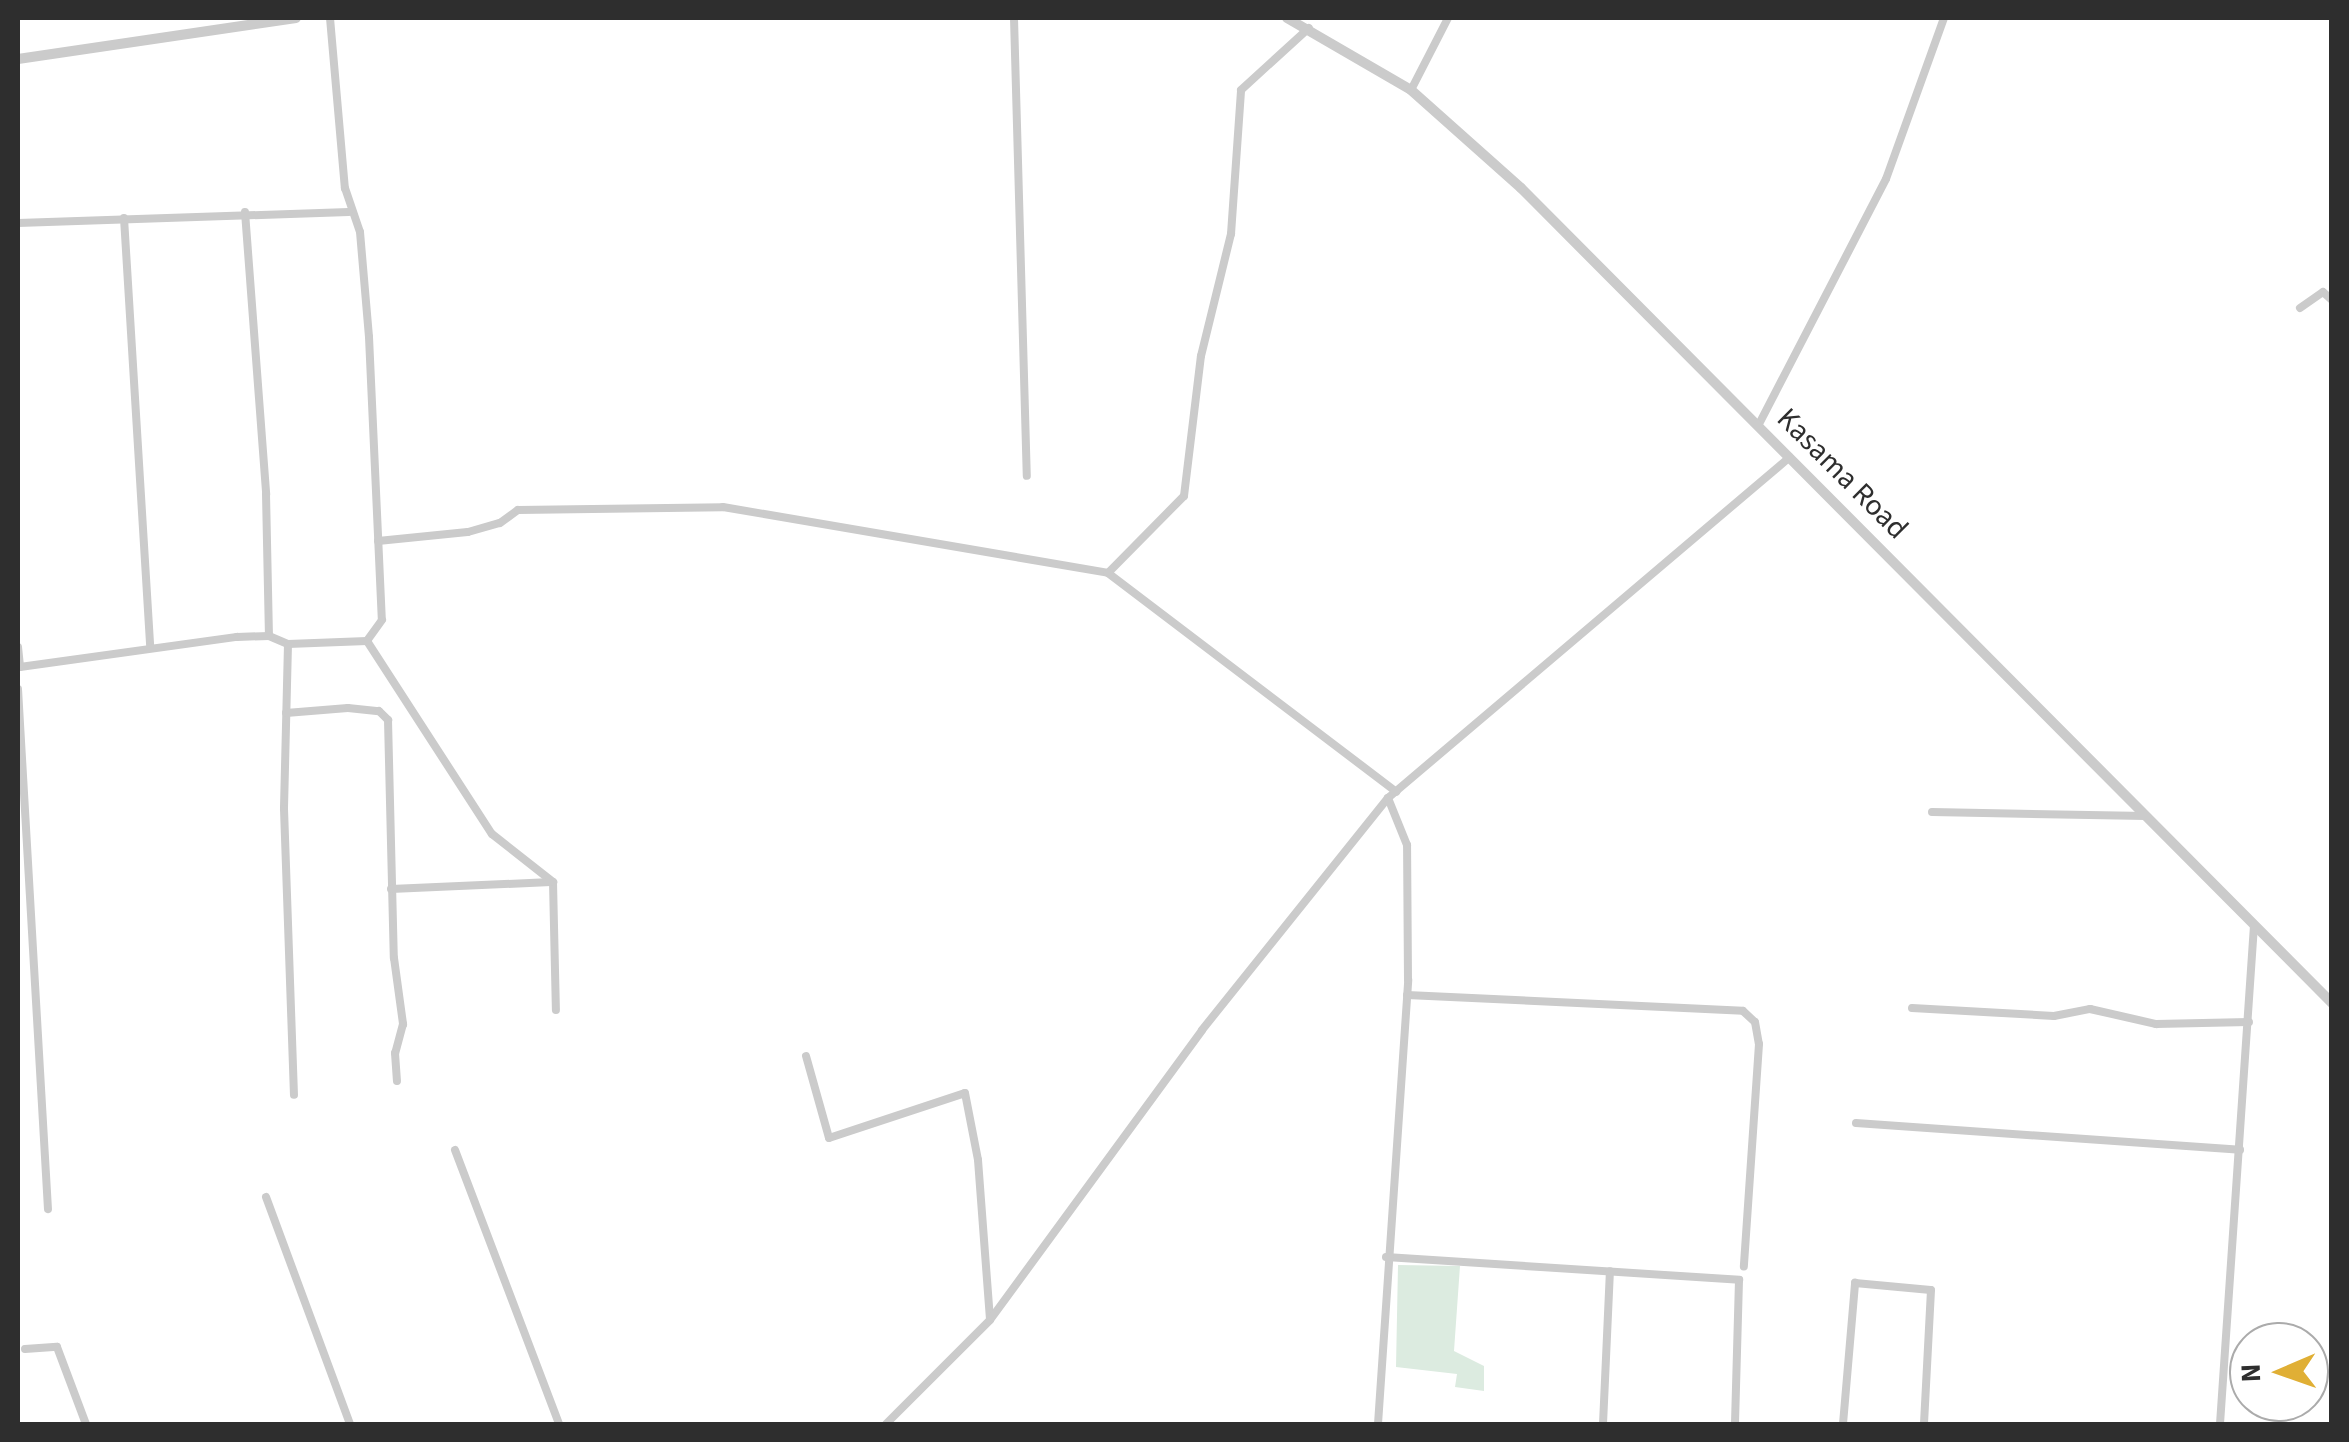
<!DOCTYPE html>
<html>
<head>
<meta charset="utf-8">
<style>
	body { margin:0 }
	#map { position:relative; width:2349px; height:1442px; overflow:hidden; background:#fff; font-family:"Source Sans 3",sans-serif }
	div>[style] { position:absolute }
	.green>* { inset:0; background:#dcebe0 }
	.minor>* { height:8px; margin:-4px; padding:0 4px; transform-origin:4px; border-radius:4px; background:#cbcbcb }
	.tertiary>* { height:10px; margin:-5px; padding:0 5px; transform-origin:5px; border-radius:5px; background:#cbcbcb }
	span { translate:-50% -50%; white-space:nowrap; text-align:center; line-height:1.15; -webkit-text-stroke:10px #fff; paint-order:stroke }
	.street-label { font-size:30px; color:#2e2e2e }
	.frame { position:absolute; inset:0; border:20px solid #2e2e2e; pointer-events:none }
	.north { position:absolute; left:2229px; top:1322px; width:100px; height:100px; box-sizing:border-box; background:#fff; border:2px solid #ababab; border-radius:50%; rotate:268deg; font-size:28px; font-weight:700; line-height:40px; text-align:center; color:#2e2e2e }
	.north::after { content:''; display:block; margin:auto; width:35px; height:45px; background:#e0af35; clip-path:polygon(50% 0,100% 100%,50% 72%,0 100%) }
</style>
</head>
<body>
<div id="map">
	<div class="green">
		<div style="clip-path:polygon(1398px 1265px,1460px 1266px,1454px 1351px,1484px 1366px,1484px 1391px,1455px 1387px,1457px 1374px,1396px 1367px)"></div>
	</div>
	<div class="minor">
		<div style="left:330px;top:18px;width:171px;rotate:85deg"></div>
		<div style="left:345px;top:188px;width:46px;rotate:71.2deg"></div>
		<div style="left:360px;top:232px;width:105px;rotate:85.1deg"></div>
		<div style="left:369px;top:337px;width:283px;rotate:87.4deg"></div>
		<div style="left:382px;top:620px;width:26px;rotate:126deg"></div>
		<div style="left:1014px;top:18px;width:458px;rotate:88.4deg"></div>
		<div style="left:1411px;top:90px;width:81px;rotate:-62.8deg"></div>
		<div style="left:245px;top:212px;width:283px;rotate:85.7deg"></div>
		<div style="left:266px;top:494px;width:142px;rotate:88.8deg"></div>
		<div style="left:124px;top:218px;width:429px;rotate:86.5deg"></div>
		<div style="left:18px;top:223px;width:331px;rotate:-1.9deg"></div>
		<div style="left:2300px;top:308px;width:28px;rotate:-35deg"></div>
		<div style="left:2323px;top:292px;width:12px;rotate:42deg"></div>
		<div style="left:1758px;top:426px;width:278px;rotate:-62.6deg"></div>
		<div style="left:1886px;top:179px;width:171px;rotate:-70.2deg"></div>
		<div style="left:378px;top:541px;width:90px;rotate:-5.7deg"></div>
		<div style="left:468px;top:532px;width:33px;rotate:-16deg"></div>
		<div style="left:500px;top:523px;width:22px;rotate:-36deg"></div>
		<div style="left:518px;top:510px;width:205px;rotate:-0.8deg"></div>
		<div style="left:723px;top:507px;width:391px;rotate:9.7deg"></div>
		<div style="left:1108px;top:573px;width:108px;rotate:-45.4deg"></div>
		<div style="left:1184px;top:496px;width:141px;rotate:-83.1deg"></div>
		<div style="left:1201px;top:356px;width:126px;rotate:-76.2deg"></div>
		<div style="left:1231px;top:234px;width:144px;rotate:-86deg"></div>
		<div style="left:1241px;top:90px;width:92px;rotate:-42.4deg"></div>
		<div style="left:1108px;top:573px;width:362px;rotate:37.2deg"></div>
		<div style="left:288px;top:644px;width:165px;rotate:91.4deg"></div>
		<div style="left:284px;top:809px;width:286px;rotate:88deg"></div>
		<div style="left:18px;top:647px;width:20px;rotate:84deg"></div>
		<div style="left:20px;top:667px;width:219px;rotate:-7.9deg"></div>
		<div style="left:237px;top:637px;width:32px;rotate:-2deg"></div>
		<div style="left:269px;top:636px;width:21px;rotate:23deg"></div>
		<div style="left:288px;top:644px;width:79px;rotate:-2.2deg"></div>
		<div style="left:367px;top:641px;width:230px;rotate:57.1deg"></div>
		<div style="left:492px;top:834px;width:78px;rotate:38.2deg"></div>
		<div style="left:553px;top:882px;width:128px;rotate:88.7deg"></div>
		<div style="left:18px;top:689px;width:521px;rotate:86.7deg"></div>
		<div style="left:286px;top:713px;width:62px;rotate:-4.6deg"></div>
		<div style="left:348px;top:708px;width:31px;rotate:6deg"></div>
		<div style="left:379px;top:711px;width:13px;rotate:45deg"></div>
		<div style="left:388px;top:720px;width:238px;rotate:88.6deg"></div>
		<div style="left:394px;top:958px;width:67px;rotate:82.2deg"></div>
		<div style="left:403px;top:1024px;width:30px;rotate:105deg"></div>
		<div style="left:395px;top:1053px;width:28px;rotate:86deg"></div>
		<div style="left:1932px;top:812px;width:214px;rotate:1.1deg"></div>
		<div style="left:391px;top:889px;width:160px;rotate:-2.5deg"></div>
		<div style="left:1407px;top:995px;width:336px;rotate:2.7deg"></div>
		<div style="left:1743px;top:1011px;width:16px;rotate:43deg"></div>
		<div style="left:1755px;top:1022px;width:22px;rotate:80deg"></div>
		<div style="left:1759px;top:1044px;width:223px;rotate:93.9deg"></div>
		<div style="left:1912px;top:1008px;width:142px;rotate:3.2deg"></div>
		<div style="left:2054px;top:1016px;width:37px;rotate:-11deg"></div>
		<div style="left:2090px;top:1009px;width:68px;rotate:12.8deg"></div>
		<div style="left:2156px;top:1024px;width:93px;rotate:-1.2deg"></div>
		<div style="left:806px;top:1056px;width:85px;rotate:74.3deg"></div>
		<div style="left:829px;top:1138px;width:143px;rotate:-18.3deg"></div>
		<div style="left:965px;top:1093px;width:68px;rotate:79deg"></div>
		<div style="left:978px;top:1160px;width:160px;rotate:85.7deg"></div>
		<div style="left:1856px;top:1123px;width:385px;rotate:4deg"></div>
		<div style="left:455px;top:1150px;width:293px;rotate:69.2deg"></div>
		<div style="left:266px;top:1197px;width:242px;rotate:69.7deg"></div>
		<div style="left:1386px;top:1257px;width:354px;rotate:3.7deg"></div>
		<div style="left:1739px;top:1280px;width:144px;rotate:91.6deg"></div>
		<div style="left:25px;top:1349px;width:32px;rotate:-4deg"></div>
		<div style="left:57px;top:1347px;width:82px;rotate:69.4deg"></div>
		<div style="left:886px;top:1424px;width:147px;rotate:-45deg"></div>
		<div style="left:990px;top:1320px;width:359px;rotate:-53.8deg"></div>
		<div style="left:1202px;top:1030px;width:297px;rotate:-51.3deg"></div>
		<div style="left:1388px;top:798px;width:527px;rotate:-40.31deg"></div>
		<div style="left:1378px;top:1424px;width:445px;rotate:-86.1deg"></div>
		<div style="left:1408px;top:980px;width:135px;rotate:-90.4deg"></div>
		<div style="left:1407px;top:845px;width:51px;rotate:-112deg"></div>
		<div style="left:1603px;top:1424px;width:153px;rotate:-87.4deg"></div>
		<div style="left:1843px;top:1424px;width:142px;rotate:-85.1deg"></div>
		<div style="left:1855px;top:1283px;width:76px;rotate:5.3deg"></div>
		<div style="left:1931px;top:1290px;width:134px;rotate:93deg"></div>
		<div style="left:2220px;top:1424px;width:500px;rotate:-86.1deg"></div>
	</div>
	<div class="tertiary">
		<div style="left:1287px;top:18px;width:143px;rotate:30.1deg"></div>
		<div style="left:1411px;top:90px;width:147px;rotate:41.7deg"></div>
		<div style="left:1521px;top:188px;width:1150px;rotate:45.14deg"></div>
		<div style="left:18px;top:59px;width:281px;rotate:-8.4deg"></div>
	</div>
	<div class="street-label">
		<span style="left:1842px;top:474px;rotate:45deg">Kasama Road</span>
	</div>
	<div class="frame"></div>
	<div class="north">N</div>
</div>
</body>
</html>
